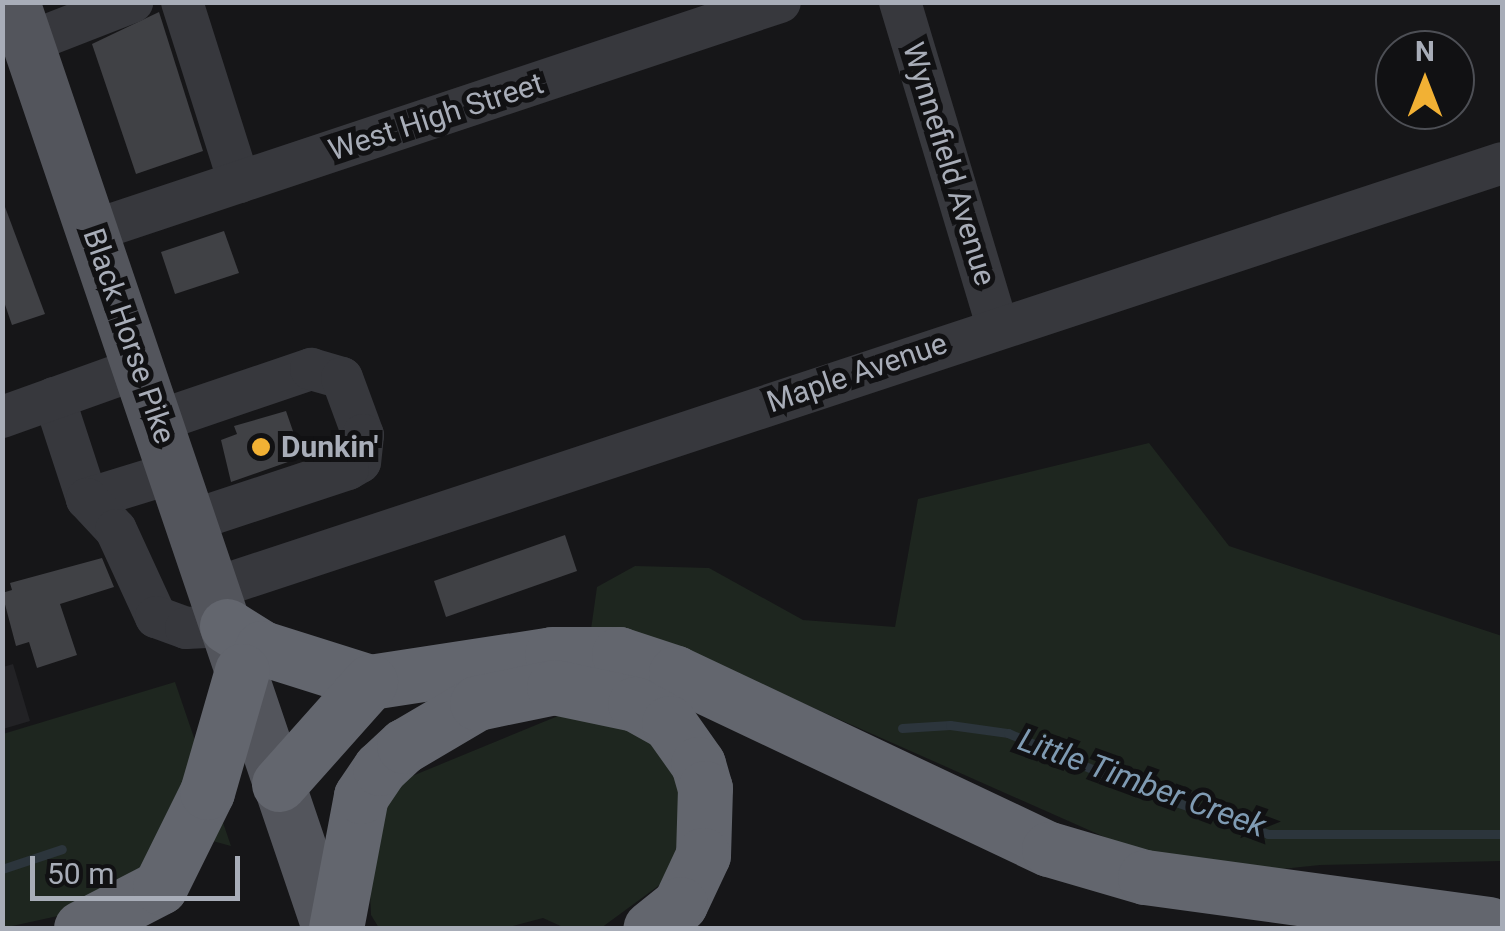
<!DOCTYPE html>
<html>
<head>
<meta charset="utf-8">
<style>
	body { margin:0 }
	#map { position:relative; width:1505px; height:931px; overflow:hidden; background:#161618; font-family:Roboto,sans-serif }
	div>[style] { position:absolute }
	.built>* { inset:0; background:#222225 }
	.green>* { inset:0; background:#1e261f }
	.stream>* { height:9px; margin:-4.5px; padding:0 4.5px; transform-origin:4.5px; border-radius:4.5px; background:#2c353c }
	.building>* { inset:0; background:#404145 }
	.minor>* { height:42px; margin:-21px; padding:0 21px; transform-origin:21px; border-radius:21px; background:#37383d }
	.major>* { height:52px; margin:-26px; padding:0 26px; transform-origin:26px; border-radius:26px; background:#53555c }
	.highway>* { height:55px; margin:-27.5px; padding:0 27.5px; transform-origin:27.5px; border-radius:27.5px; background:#63666e }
	.dots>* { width:28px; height:28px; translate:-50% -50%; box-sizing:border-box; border:5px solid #111113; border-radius:50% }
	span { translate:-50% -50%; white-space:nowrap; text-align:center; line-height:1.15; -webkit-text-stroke:10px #111113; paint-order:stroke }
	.street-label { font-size:30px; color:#a8adb8 }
	.poi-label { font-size:30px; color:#a8adb8; font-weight:700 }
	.left { translate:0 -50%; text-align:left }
	.water-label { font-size:32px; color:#7f9bb3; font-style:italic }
	.frame { position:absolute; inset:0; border:5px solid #a8adb8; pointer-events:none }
	.north { position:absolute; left:1375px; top:30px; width:100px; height:100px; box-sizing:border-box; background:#111113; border:2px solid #4d4f55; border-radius:50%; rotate:0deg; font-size:28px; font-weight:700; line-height:40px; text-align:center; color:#a8adb8 }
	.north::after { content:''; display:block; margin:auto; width:35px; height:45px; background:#f2b134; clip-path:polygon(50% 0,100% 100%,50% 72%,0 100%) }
	.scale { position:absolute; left:30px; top:856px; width:210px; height:45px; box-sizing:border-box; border:5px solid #a8adb8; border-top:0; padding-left:12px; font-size:30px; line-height:35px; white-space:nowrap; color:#a8adb8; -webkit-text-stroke:8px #111113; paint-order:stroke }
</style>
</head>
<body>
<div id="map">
	<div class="built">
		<div style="clip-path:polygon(13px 664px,30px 721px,3px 729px,3px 667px)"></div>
	</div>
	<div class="green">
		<div style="clip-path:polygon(1149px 443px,1229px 546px,1502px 636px,1502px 861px,1320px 865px,1197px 878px,764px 686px,637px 729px,690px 783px,695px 859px,601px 928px,565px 928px,543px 918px,505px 928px,379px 928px,371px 915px,368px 846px,400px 781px,580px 707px,597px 587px,635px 566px,709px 568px,803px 620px,895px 627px,918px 499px)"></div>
		<div style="clip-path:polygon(175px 682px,231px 846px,187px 834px,108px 905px,3px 928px,3px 734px)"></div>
	</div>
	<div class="stream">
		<div style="left:902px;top:728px;width:48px;rotate:-3.6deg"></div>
		<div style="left:950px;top:725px;width:59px;rotate:7.9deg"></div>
		<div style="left:1008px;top:733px;width:145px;rotate:23.2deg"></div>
		<div style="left:1141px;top:790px;width:134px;rotate:19.1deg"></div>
		<div style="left:1268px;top:834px;width:234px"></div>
		<div style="left:2px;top:869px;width:63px;rotate:-18.4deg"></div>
	</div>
	<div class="building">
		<div style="clip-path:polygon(159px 12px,203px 151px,136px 174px,92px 44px)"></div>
		<div style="clip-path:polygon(2px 199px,45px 314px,12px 325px,2px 296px)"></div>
		<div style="clip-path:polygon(224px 231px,239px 273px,175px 294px,161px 252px)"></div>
		<div style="clip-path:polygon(286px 411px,302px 457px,231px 482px,221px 440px,237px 434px,234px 426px)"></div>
		<div style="clip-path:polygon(565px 535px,577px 571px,446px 617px,434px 581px)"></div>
		<div style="clip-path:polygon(102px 558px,114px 587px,60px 604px,77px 655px,37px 668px,29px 642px,16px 646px,2px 593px,12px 590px,10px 583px)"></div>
	</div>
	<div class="minor">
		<div style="left:182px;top:2px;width:189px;rotate:72.4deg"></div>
		<div style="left:900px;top:2px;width:338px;rotate:73.3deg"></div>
		<div style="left:27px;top:43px;width:113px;rotate:-21.3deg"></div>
		<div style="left:92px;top:231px;width:725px;rotate:-18.41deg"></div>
		<div style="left:54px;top:398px;width:106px;rotate:71.9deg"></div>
		<div style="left:87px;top:499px;width:92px;rotate:-17.1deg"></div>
		<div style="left:2px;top:417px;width:145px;rotate:-19.7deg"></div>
		<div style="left:158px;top:421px;width:162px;rotate:-18.8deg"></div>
		<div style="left:311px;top:369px;width:32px;rotate:16deg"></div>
		<div style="left:342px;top:378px;width:61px;rotate:69.8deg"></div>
		<div style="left:363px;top:435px;width:27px;rotate:96deg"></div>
		<div style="left:360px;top:462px;width:14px;rotate:150deg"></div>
		<div style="left:348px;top:469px;width:165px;rotate:161.7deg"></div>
		<div style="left:87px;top:499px;width:42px;rotate:46.9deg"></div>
		<div style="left:116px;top:530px;width:96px;rotate:65.3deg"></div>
		<div style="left:156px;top:617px;width:32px;rotate:20deg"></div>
		<div style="left:186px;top:628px;width:41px;rotate:-2.8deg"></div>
		<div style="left:215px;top:588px;width:1355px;rotate:-18.27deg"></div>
	</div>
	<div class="major">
		<div style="left:14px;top:2px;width:978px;rotate:71.27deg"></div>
	</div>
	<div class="highway">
		<div style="left:227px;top:626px;width:41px;rotate:32.2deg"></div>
		<div style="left:262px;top:648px;width:113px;rotate:17.5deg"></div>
		<div style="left:370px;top:682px;width:184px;rotate:-8.7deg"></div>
		<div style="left:552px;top:654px;width:67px"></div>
		<div style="left:619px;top:654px;width:60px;rotate:18.4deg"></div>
		<div style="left:676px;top:673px;width:412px;rotate:25.3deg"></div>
		<div style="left:1049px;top:849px;width:100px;rotate:16.3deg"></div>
		<div style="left:1145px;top:877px;width:347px;rotate:7.8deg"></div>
		<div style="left:279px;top:784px;width:137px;rotate:-48.3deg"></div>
		<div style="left:81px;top:928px;width:89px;rotate:-27.4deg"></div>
		<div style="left:160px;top:887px;width:106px;rotate:-63.7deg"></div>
		<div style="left:207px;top:792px;width:126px;rotate:-73.9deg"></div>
		<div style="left:336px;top:928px;width:134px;rotate:-79.3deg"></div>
		<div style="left:361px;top:796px;width:34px;rotate:-56deg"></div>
		<div style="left:380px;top:768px;width:33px;rotate:-43deg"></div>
		<div style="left:404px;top:746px;width:85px;rotate:-30.5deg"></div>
		<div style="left:477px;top:703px;width:79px;rotate:-11.7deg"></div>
		<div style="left:554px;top:687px;width:83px;rotate:11.9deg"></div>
		<div style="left:635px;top:704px;width:39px;rotate:29deg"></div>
		<div style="left:669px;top:723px;width:50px;rotate:54.7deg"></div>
		<div style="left:698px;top:764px;width:25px;rotate:74deg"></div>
		<div style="left:705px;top:788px;width:67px;rotate:91.7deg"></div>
		<div style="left:703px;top:855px;width:54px;rotate:115.1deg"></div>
		<div style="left:680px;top:904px;width:38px;rotate:141deg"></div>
	</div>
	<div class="dots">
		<div style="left:261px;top:447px;background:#f2b134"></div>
	</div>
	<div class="street-label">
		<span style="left:436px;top:117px;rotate:-18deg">West High Street</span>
		<span style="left:949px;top:164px;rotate:73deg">Wynnefield Avenue</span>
		<span style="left:129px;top:336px;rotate:71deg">Black Horse Pike</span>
		<span style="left:857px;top:373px;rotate:-19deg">Maple Avenue</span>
	</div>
	<div class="poi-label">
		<span class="left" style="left:281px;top:447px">Dunkin'</span>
	</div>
	<div class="water-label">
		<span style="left:1142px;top:783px;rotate:20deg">Little Timber Creek</span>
	</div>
	<div class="frame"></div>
	<div class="north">N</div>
	<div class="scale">50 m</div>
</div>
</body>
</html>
